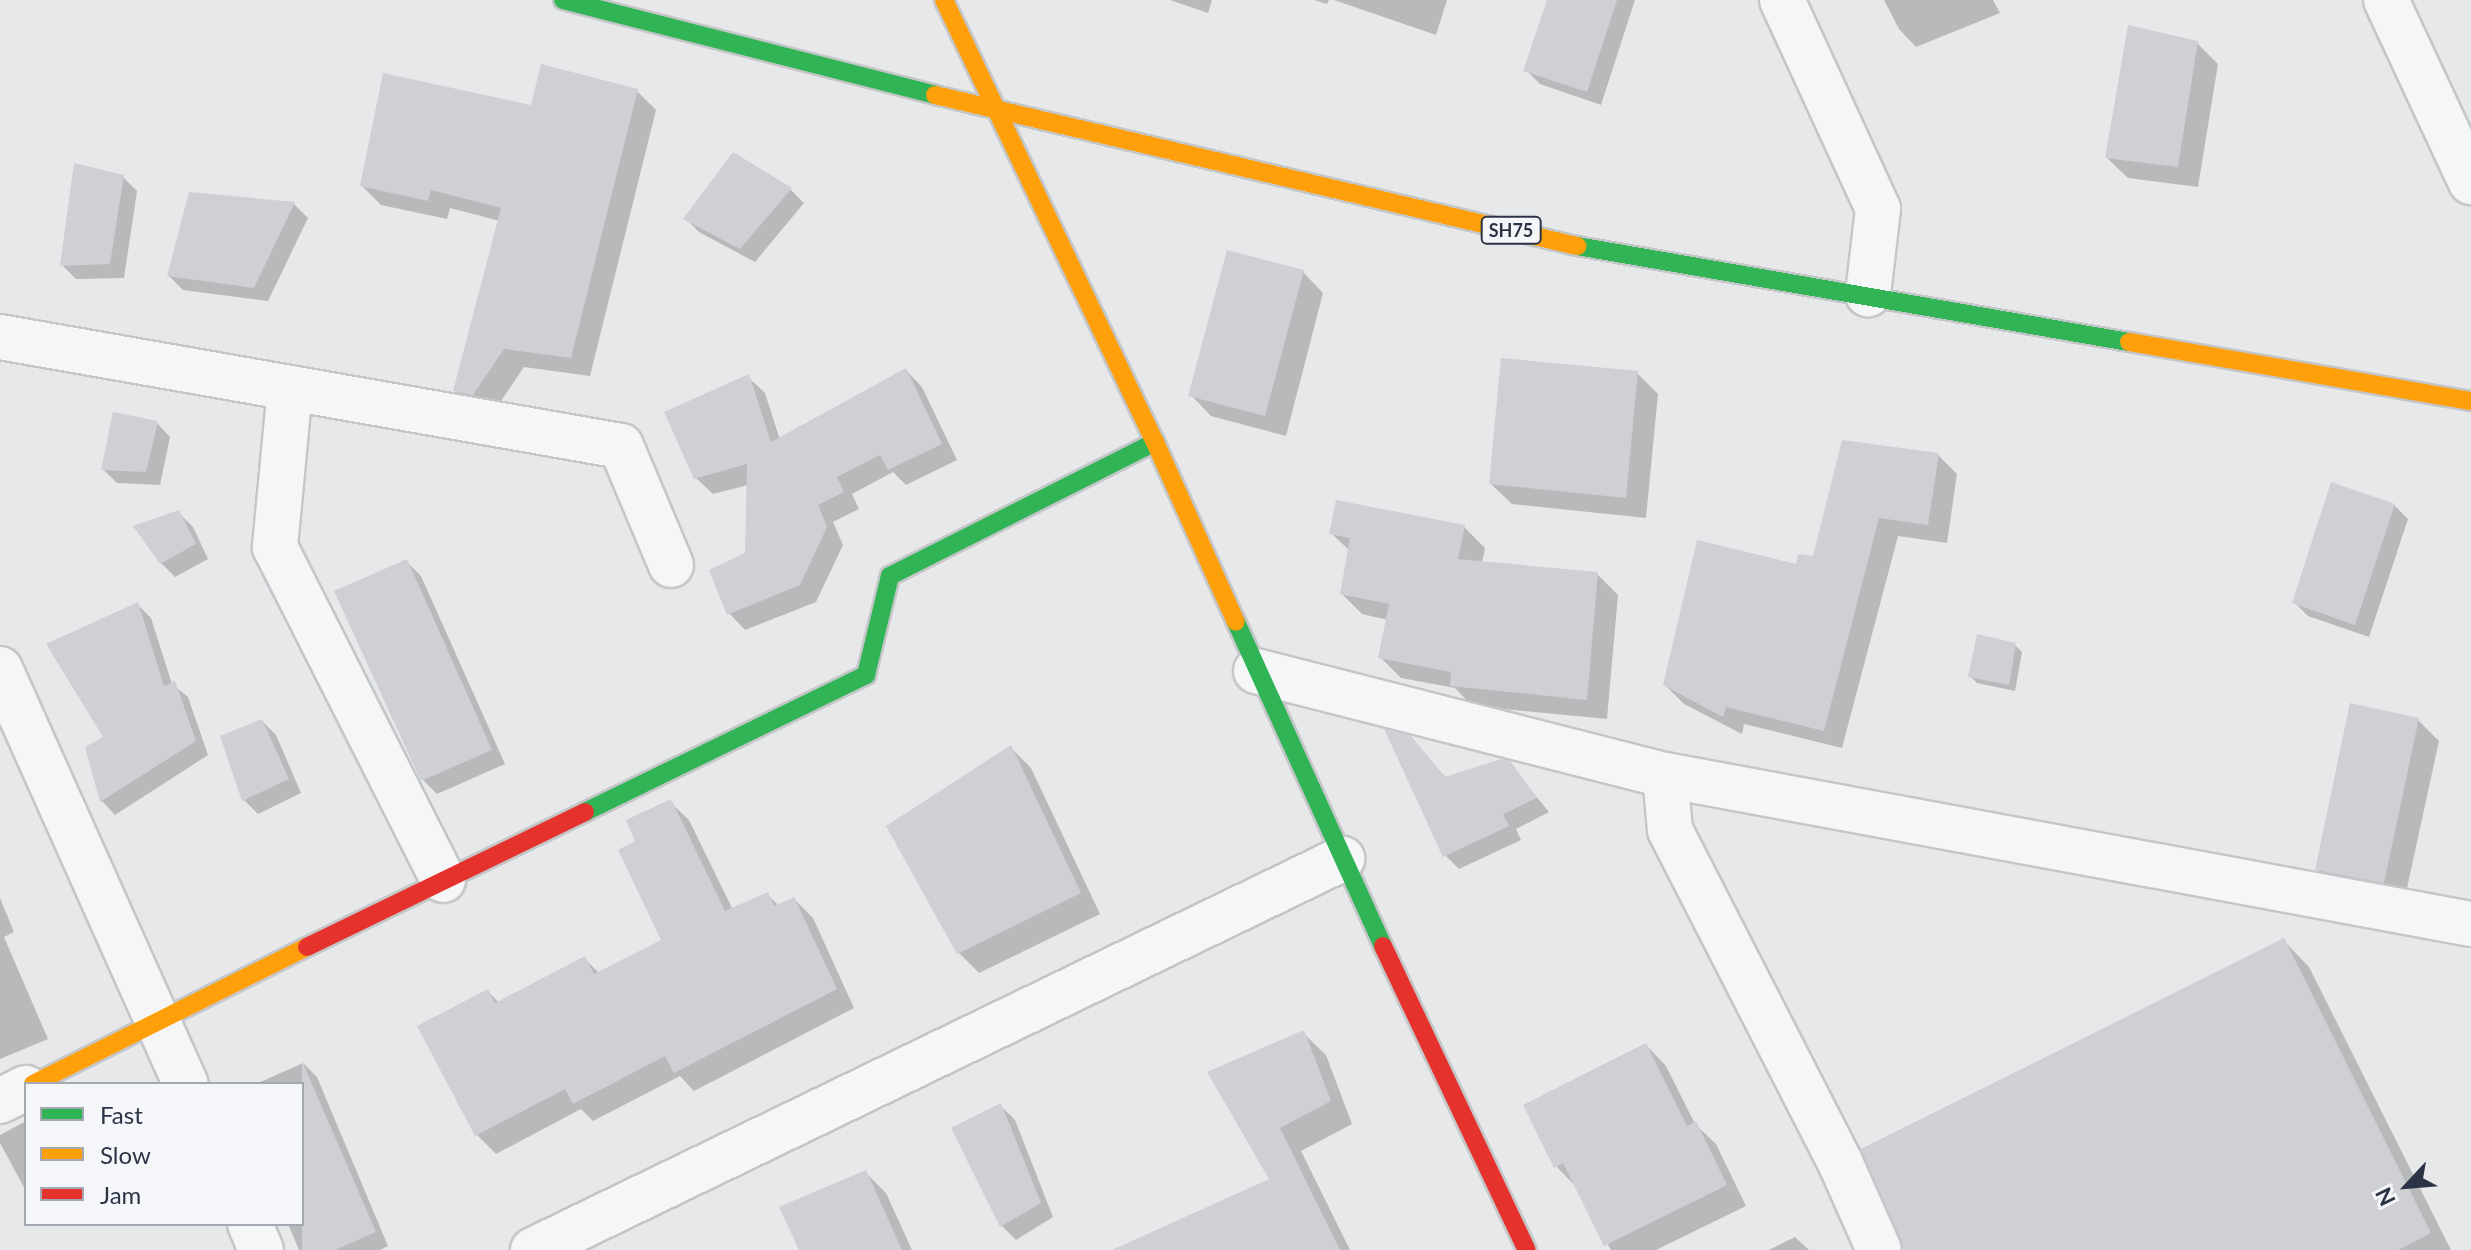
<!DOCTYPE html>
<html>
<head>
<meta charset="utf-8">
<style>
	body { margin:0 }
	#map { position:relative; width:2471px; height:1250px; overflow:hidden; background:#e6e8ea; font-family:Lato,sans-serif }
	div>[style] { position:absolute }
	.shadow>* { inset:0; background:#0003 }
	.building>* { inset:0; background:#ced0d3 }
	.roads { filter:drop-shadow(2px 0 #c4c6c8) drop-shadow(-2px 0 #c4c6c8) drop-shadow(0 2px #c4c6c8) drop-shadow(0 -2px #c4c6c8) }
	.street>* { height:44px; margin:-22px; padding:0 22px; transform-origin:22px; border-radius:22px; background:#f5f6f7 }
	.fast>* { height:18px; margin:-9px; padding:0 9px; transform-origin:9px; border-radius:9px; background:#30b455 }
	.slow>* { height:18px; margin:-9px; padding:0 9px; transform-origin:9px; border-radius:9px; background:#ff9f0a }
	.jam>* { height:18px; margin:-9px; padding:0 9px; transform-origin:9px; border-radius:9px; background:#e5322d }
	span { translate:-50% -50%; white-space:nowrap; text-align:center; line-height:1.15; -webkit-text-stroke:8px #f4f6f9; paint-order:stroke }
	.shield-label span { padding:2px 6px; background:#f4f6f9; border:2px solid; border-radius:6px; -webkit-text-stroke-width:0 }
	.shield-label { font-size:18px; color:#2b3445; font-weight:700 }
	.legend { position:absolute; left:24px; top:1082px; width:280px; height:144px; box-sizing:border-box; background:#f4f6f9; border:2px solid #a4a8b1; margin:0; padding:10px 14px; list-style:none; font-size:24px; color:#2b3445 }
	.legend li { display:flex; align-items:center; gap:16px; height:40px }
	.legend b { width:40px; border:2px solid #a4a8b1 }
	.north { position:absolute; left:2367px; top:1146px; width:80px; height:80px; -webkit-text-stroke:6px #f4f6f9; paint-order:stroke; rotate:244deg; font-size:22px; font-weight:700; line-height:32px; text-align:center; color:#2b3445 }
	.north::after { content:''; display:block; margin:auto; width:28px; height:36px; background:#2b3445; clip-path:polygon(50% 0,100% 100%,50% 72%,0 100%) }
</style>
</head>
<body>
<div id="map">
	<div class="shadow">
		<div style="clip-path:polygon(1170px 0,1212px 0,1208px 13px)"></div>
		<div style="clip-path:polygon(1314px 0,1329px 0,1327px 4px)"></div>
		<div style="clip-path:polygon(1334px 0,1447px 0,1436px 35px)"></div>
		<div style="clip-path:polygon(1549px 0,1635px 0,1601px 105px,1540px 84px,1526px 70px)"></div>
		<div style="clip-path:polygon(1884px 0,1993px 0,2000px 13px,1916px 47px,1899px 29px)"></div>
		<div style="clip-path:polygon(2197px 43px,2218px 64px,2198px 187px,2128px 178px,2107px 158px)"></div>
		<div style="clip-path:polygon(637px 91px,656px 110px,590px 376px,524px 367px,493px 413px,474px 410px,455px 390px,500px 221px,450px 208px,447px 219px,381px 205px,362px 186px,533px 107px)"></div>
		<div style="clip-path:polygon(123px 177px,137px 191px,124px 278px,76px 279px,62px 265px)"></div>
		<div style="clip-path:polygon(790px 189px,804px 203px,755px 262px,699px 232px,686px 219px)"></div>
		<div style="clip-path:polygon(190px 194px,294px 204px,308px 218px,268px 301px,183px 290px,169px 276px)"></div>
		<div style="clip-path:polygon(1303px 272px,1323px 293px,1286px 436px,1211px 416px,1191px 395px)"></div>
		<div style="clip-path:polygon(906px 370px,922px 387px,957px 460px,906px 485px,893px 472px,852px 494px,859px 509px,833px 522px,843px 545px,816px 602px,745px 630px,729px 613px,747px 554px,748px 485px,713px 494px,696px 478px,748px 377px,765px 393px,780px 440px)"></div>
		<div style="clip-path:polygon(1637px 373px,1658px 394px,1646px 518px,1512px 504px,1491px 484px)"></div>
		<div style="clip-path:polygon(157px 423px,170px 437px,160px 485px,117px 483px,103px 469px)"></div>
		<div style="clip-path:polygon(1938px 455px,1957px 474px,1947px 543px,1898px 536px,1842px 748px,1744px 724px,1742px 734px,1684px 704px,1665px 685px,1797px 566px,1815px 559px)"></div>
		<div style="clip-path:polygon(2394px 505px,2408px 519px,2369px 637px,2308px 616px,2294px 602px)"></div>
		<div style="clip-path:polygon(179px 513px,193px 527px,208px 559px,175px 577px,161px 563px)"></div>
		<div style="clip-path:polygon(1464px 527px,1485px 548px,1482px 563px,1597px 574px,1618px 595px,1607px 719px,1472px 706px,1455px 688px,1401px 678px,1380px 657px,1388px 620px,1362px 614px,1342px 594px,1350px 551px,1331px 533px)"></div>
		<div style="clip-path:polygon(407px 562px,421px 576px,505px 764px,437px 794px,423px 780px)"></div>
		<div style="clip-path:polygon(137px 604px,151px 618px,172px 684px,188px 697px,208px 755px,115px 815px,102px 801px,87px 748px,106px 738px)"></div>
		<div style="clip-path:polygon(2015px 645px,2022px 652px,2015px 691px,1977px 683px,1970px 676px)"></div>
		<div style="clip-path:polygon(2418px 720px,2439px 741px,2404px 902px,2338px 890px,2317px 869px)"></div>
		<div style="clip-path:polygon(262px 721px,276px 735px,301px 793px,258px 814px,244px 800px)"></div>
		<div style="clip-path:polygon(1011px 748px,1031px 768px,1100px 914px,979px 973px,958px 952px)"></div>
		<div style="clip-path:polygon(1424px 753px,1446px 778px,1509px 763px,1549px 812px,1516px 829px,1521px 840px,1459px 869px,1445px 855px)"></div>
		<div style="clip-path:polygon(670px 802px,689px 820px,733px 910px,767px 894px,779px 906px,794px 899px,813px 918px,854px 1008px,694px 1091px,680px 1076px,593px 1121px,581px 1109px,496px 1154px,477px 1135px,488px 991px,499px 1003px,585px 959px,600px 974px,663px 940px,638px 842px)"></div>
		<div style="clip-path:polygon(0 898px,14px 932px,4px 937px,48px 1039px,0 1059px)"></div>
		<div style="clip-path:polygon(2283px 940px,2309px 967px,2451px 1250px,1906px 1250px)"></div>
		<div style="clip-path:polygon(1303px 1033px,1326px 1055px,1352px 1124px,1301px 1151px,1350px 1250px,1117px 1250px,1272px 1180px,1210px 1073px)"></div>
		<div style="clip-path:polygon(1646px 1045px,1666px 1066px,1695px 1124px,1716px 1144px,1746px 1206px,1656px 1250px,1611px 1250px,1576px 1187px,1556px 1166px)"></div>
		<div style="clip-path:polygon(303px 1063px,317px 1077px,388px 1246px,380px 1250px,299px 1250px,288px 1224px,302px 1224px,302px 1084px,256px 1084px)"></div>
		<div style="clip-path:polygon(1001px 1106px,1015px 1120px,1053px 1217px,1016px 1240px,1002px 1226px,954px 1129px)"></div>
		<div style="clip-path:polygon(26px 1121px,26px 1191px,0 1143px,0 1135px)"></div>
		<div style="clip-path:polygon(865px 1172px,886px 1193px,912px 1250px,802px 1250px)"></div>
		<div style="clip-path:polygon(1795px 1237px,1809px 1250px,1769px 1250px)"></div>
	</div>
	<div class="building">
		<div style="clip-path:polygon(1547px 0,1617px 0,1587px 92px,1523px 71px)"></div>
		<div style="clip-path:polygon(2128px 25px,2198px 41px,2178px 167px,2105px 158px)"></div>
		<div style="clip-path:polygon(541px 64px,638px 89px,571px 358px,504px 349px,473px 395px,453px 391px,501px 208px,431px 190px,428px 201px,360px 186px,383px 73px,531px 105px)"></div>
		<div style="clip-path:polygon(733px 152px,792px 188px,740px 249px,683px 219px)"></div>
		<div style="clip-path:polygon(74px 163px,124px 175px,110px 264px,60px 266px)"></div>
		<div style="clip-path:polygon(189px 192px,295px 202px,254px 288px,167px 276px)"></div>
		<div style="clip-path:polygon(1227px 250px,1304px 270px,1265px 416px,1188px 396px)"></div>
		<div style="clip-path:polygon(1501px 358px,1638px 371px,1626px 498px,1489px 484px)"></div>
		<div style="clip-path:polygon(906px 368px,942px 444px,888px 470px,880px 455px,837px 477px,844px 492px,818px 505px,827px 527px,800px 585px,727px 615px,709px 570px,745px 553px,747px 464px,694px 479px,664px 412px,749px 374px,771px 442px)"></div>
		<div style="clip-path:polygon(113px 412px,158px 421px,146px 472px,101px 470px)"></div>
		<div style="clip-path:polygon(1842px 440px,1939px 453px,1928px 525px,1879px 518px,1824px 731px,1726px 707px,1723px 717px,1663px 685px,1697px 540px,1796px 564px,1798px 554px,1813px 556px)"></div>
		<div style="clip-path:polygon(2331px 482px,2395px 504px,2355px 625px,2292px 603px)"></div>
		<div style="clip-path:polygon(1336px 500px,1465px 525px,1458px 559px,1598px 572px,1587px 700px,1450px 686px,1451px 672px,1378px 658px,1389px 604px,1340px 594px,1350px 538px,1329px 534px)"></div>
		<div style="clip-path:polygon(179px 510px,196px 544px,160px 564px,133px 526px)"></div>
		<div style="clip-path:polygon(407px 559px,492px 750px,421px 781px,334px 591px)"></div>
		<div style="clip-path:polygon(138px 602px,164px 686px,175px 681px,196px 741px,100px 802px,85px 747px,103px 737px,46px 644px)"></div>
		<div style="clip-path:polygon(1977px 634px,2016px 643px,2009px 685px,1968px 677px)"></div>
		<div style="clip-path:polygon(2350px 703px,2419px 718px,2384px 883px,2315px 870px)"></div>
		<div style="clip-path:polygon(262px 719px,289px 779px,242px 801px,220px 736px)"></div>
		<div style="clip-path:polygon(1384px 729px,1411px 736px,1445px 777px,1501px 759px,1510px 761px,1537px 798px,1503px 814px,1509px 826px,1443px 857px)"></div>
		<div style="clip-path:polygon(1011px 745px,1081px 893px,957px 954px,886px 826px)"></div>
		<div style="clip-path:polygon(671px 799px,725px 911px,768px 892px,774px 906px,794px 897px,837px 989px,674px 1073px,665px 1056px,573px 1104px,565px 1089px,475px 1136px,417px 1026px,488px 989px,495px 1003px,585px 956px,594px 974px,661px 940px,618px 850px,635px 841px,626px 820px)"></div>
		<div style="clip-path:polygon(2284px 938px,2431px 1233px,2398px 1250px,1904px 1250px,1861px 1149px)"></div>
		<div style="clip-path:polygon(1304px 1030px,1331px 1101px,1280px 1128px,1340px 1250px,1112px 1250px,1269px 1179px,1207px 1072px)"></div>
		<div style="clip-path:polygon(1646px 1043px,1687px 1126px,1696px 1121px,1727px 1185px,1604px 1246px,1563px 1163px,1554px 1168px,1523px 1105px)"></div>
		<div style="clip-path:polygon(302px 1061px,376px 1232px,335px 1250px,302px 1250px)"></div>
		<div style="clip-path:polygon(1001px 1103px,1041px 1203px,1000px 1227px,951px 1128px)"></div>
		<div style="clip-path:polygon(866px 1170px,902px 1250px,799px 1250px,779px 1207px)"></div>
	</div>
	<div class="roads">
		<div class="street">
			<div style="left:1782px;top:0;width:230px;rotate:65.3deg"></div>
			<div style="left:1878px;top:209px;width:86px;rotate:96.7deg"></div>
			<div style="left:2386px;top:0;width:201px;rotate:65deg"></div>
			<div style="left:0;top:337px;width:630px;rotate:9.96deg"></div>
			<div style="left:621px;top:446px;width:129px;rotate:67.2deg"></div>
			<div style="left:290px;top:388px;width:160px;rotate:95.4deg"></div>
			<div style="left:275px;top:547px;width:373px;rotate:63.2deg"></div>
			<div style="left:0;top:669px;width:455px;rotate:65.9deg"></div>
			<div style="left:1256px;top:671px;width:422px;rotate:14.3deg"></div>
			<div style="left:1665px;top:775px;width:820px;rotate:10.47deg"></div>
			<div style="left:1665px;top:775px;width:55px;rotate:84.8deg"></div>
			<div style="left:1670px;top:830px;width:373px;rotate:62.9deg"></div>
			<div style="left:1840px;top:1162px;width:96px;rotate:66.1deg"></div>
			<div style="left:0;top:1101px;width:29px;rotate:-27deg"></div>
			<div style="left:250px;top:1224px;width:28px;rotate:67deg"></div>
			<div style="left:533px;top:1250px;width:899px;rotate:-25.8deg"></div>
		</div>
		<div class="fast">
			<div style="left:563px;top:0;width:384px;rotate:14.3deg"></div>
			<div style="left:1577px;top:246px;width:560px;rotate:9.87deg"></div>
			<div style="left:1236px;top:622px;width:356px;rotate:65.6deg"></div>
			<div style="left:585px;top:812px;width:313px;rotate:-26deg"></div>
			<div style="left:866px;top:675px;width:102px;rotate:-76.4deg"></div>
			<div style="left:890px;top:576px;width:297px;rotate:-26.8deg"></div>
		</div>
		<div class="slow">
			<div style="left:944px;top:0;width:490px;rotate:64.5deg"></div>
			<div style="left:1155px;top:442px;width:197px;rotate:65.8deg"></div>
			<div style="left:935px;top:95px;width:660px;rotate:13.24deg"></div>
			<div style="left:2129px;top:342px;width:347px;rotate:9.8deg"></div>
			<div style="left:33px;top:1084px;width:306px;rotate:-26.6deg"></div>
		</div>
		<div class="jam">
			<div style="left:1383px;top:946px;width:336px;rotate:64.7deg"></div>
			<div style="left:307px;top:947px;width:309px;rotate:-25.9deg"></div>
		</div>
	</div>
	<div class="shield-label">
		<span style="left:1511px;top:230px">SH75</span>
	</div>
	<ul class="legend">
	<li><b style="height:10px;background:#30b455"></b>Fast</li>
	<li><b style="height:10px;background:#ff9f0a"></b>Slow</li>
	<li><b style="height:10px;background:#e5322d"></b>Jam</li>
	</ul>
	<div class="north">N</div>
</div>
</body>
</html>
